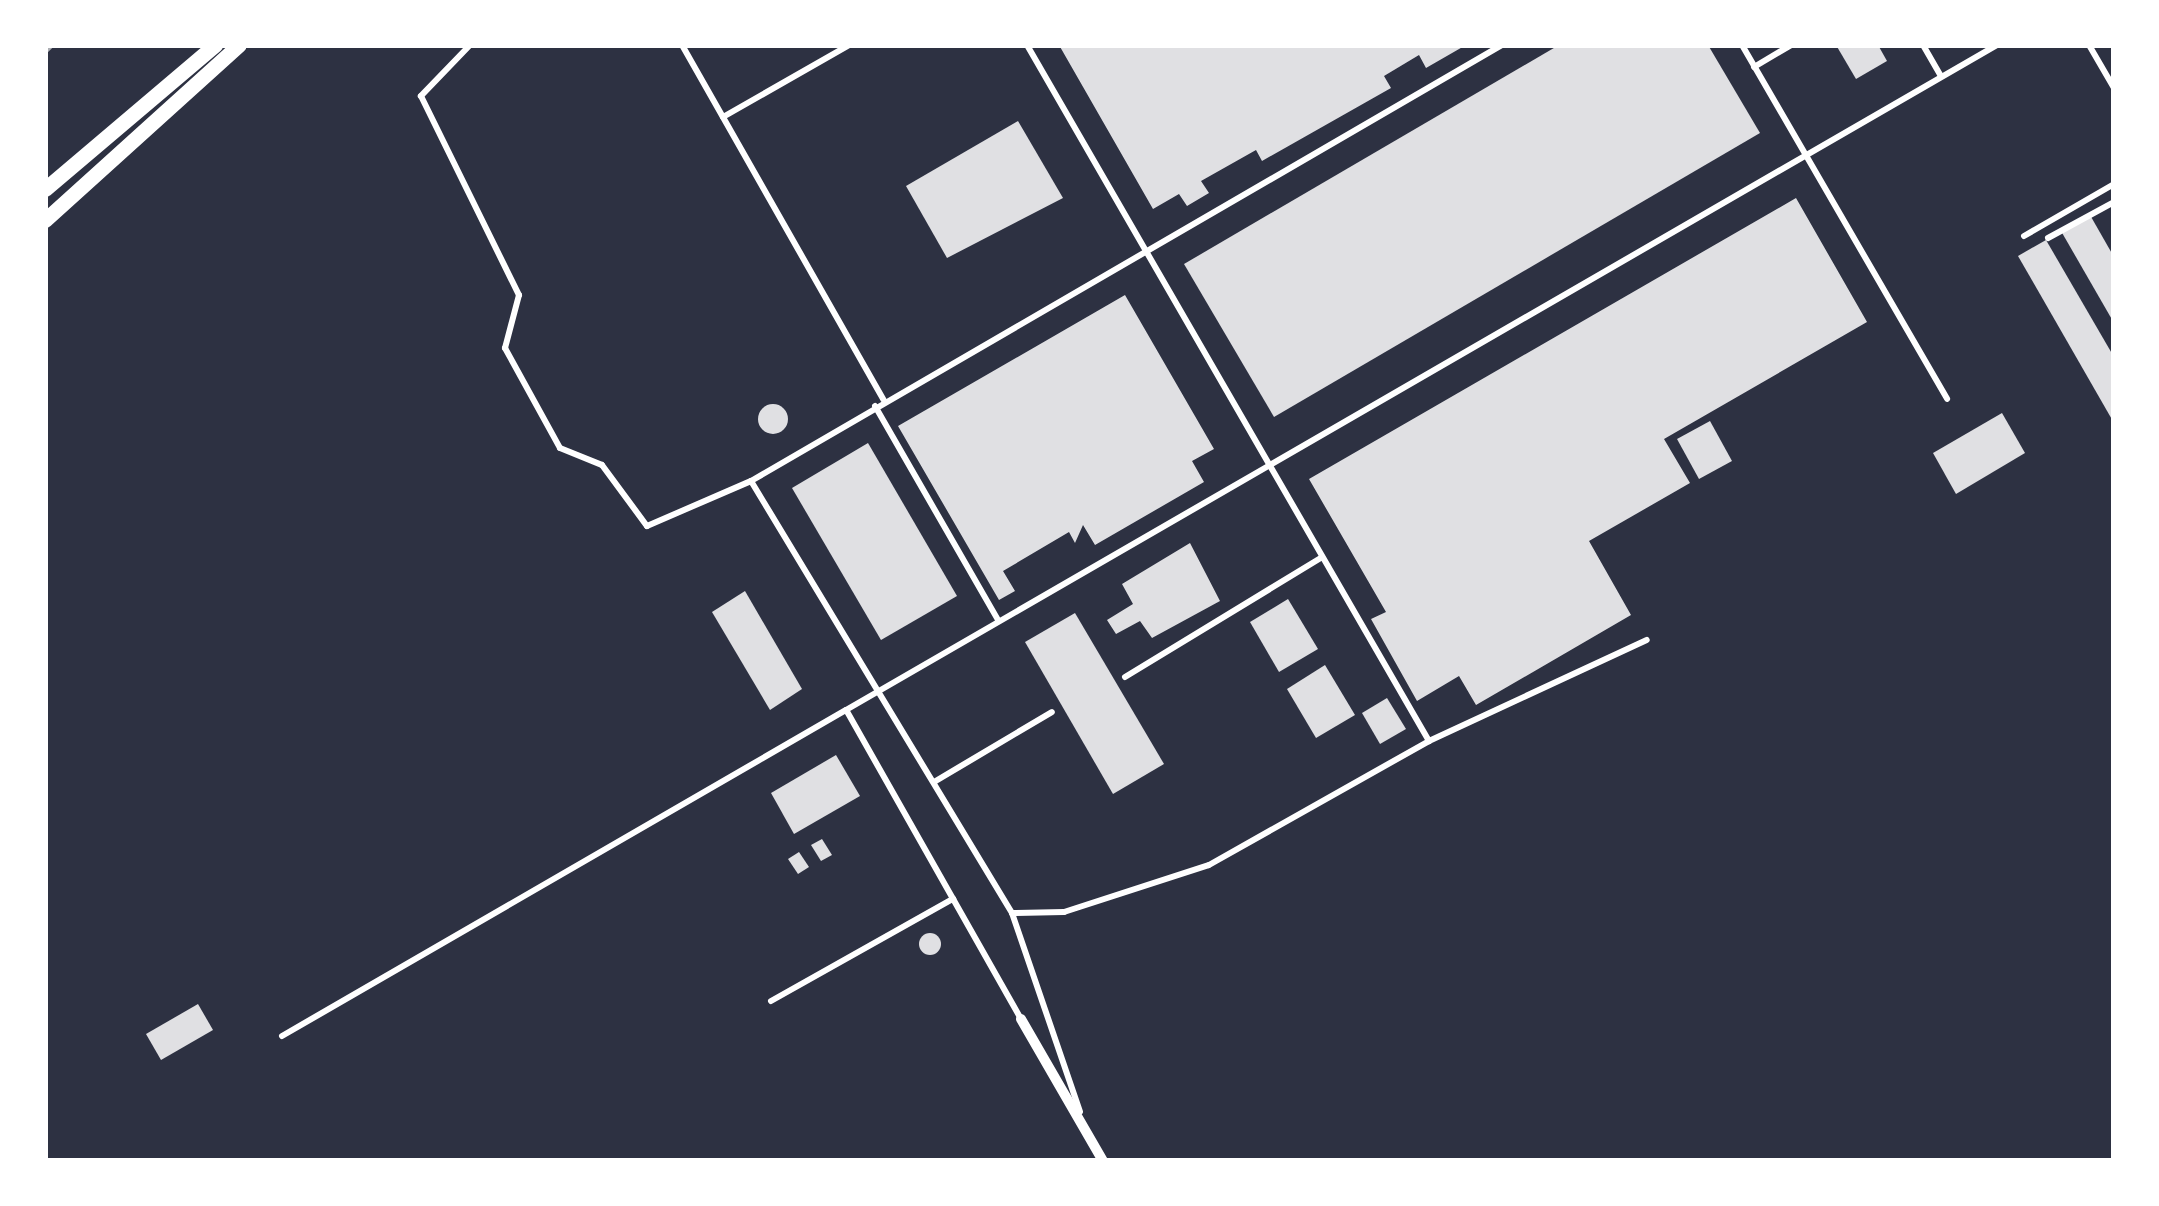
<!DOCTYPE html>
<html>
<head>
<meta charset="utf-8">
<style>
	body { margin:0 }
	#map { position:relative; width:2159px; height:1206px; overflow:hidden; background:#2d3142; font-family:"Roboto Serif",serif }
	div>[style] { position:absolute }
	.building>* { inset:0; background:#e0e0e3 }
	.round { border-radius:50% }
	.service>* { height:6px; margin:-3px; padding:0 3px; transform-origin:3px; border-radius:3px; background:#fff }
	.minor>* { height:10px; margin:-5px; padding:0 5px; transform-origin:5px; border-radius:5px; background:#fff }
	.secondary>* { height:15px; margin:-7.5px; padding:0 7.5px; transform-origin:7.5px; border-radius:7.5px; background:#fff }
	.rail>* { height:6px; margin:-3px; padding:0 3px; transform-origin:3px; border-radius:3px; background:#abadb3 }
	span { translate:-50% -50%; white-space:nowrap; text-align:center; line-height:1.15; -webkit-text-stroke:9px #fff; paint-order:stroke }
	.frame { position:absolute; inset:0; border:48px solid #fff; pointer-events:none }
</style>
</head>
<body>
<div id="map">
	<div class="building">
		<div style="clip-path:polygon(1059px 45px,1466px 45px,1426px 68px,1419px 55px,1384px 76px,1391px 88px,1262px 161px,1256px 150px,1201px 181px,1209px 193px,1187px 206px,1179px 194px,1153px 209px)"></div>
		<div style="clip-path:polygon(1559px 45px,1708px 45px,1760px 133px,1274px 417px,1184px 264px)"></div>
		<div style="clip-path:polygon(1836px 45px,1878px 45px,1887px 61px,1856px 79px)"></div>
		<div style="clip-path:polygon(1018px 121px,1063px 198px,947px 258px,906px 186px)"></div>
		<div style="clip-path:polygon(1796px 198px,1867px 322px,1664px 439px,1690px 483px,1589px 541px,1631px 615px,1476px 705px,1459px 676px,1417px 701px,1371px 619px,1386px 612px,1309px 479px)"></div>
		<div style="clip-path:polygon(2090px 215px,2114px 257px,2114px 323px,2061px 231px)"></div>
		<div style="clip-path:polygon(2046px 240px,2114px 357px,2114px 423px,2018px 256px)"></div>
		<div style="clip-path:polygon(1125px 295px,1214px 449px,1192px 461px,1204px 482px,1095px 545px,1083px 525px,1075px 543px,1069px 532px,1003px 571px,1015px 591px,999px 600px,898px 426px)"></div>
		<div class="round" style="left:758px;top:404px;width:30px;height:30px"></div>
		<div style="clip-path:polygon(2002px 413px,2025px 453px,1956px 494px,1933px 453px)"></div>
		<div style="clip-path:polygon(1710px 421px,1732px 461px,1699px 479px,1677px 439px)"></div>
		<div style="clip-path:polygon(868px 443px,957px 596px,881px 640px,792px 488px)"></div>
		<div style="clip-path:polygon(1190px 543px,1220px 601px,1152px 638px,1140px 621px,1116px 634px,1107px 620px,1133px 604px,1122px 584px)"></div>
		<div style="clip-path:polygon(745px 591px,802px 689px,770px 710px,712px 612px)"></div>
		<div style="clip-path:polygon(1288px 599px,1318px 649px,1279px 672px,1250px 622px)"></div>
		<div style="clip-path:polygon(1075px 613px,1164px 764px,1113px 794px,1025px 642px)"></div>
		<div style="clip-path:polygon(1325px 665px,1355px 715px,1316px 738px,1287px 689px)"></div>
		<div style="clip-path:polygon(1387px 698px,1406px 729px,1380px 744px,1362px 713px)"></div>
		<div style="clip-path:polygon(836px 755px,860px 796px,794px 834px,771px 793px)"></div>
		<div style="clip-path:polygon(822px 839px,832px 855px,821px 861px,811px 845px)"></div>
		<div style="clip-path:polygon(799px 852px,809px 867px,798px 874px,788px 859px)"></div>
		<div class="round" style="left:919px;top:933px;width:22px;height:22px"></div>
		<div style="clip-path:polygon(198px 1004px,213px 1030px,161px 1060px,146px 1034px)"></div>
	</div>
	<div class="service">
		<div style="left:470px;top:45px;width:71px;rotate:133.9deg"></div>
		<div style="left:421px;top:96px;width:222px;rotate:63.8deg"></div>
		<div style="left:519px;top:295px;width:55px;rotate:104.8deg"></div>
		<div style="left:505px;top:348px;width:114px;rotate:61.2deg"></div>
		<div style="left:560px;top:448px;width:45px;rotate:22deg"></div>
		<div style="left:602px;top:465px;width:76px;rotate:53.6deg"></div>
		<div style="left:647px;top:526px;width:113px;rotate:-23.4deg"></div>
		<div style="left:751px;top:481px;width:868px;rotate:-30.14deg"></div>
		<div style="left:682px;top:45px;width:408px;rotate:60.4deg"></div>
		<div style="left:1027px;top:45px;width:804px;rotate:59.99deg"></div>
		<div style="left:1742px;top:45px;width:409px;rotate:59.9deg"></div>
		<div style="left:1923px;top:45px;width:36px;rotate:60deg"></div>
		<div style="left:2089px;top:45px;width:50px;rotate:59.8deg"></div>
		<div style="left:1754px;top:67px;width:43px;rotate:-30.7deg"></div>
		<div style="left:723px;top:117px;width:145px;rotate:-29.7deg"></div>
		<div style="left:2024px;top:236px;width:104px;rotate:-30deg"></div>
		<div style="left:2048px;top:238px;width:75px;rotate:-28.6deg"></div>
		<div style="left:875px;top:406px;width:247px;rotate:60.1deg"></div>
		<div style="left:751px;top:481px;width:505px;rotate:58.86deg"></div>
		<div style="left:1012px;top:913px;width:210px;rotate:71.1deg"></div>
		<div style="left:1125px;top:677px;width:229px;rotate:-31.3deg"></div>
		<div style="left:934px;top:782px;width:137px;rotate:-30.7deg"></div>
		<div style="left:1012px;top:913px;width:52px;rotate:-1.1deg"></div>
		<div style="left:1064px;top:912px;width:152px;rotate:-18deg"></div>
		<div style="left:1209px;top:865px;width:253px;rotate:-29.4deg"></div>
		<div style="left:1429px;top:741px;width:240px;rotate:-24.9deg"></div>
		<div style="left:771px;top:1001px;width:209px;rotate:-29.3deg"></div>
		<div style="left:1021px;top:1019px;width:355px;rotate:-119.5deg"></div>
		<div style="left:846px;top:710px;width:1329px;rotate:-30.02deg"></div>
		<div style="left:282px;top:1036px;width:651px;rotate:-30.03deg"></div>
	</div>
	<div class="minor">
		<div style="left:1021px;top:1019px;width:164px;rotate:60deg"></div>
	</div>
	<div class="secondary">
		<div style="left:45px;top:189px;width:223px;rotate:-40.3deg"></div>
		<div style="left:45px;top:220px;width:261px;rotate:-42.1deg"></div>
	</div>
	<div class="rail">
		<div style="left:45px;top:51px;width:8px;rotate:-45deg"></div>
	</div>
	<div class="frame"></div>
</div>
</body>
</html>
